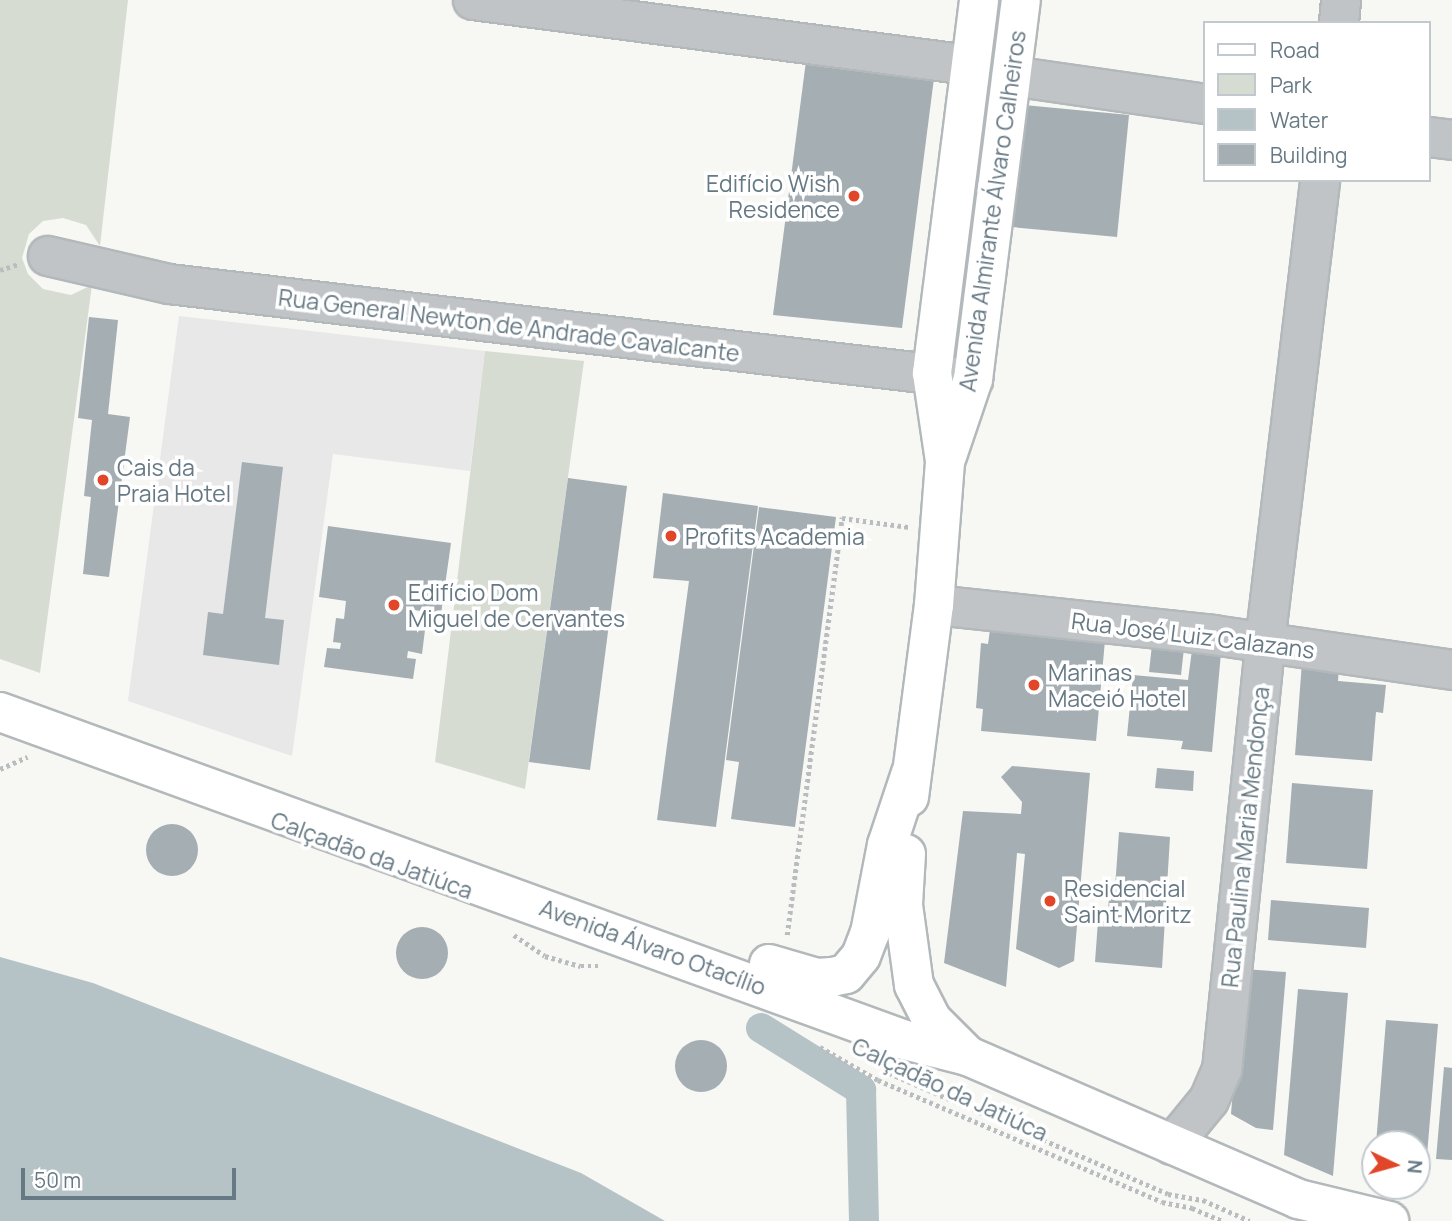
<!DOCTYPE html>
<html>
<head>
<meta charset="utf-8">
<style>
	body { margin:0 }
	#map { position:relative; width:1452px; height:1221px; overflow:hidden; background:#f7f7f4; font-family:Manrope,sans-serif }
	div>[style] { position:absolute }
	.built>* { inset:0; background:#e7e8e7 }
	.green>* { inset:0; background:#d7dcd3 }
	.water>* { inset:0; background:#b5c3c6 }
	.canal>* { height:30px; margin:-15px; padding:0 15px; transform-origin:15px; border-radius:15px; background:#b5c3c6 }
	.building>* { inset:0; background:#a4aeb3 }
	.round { border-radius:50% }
	.path>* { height:4.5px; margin-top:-2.25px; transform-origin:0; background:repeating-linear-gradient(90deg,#babdbf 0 3.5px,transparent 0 7px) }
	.roads { filter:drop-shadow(2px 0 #b3b8bb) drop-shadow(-2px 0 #b3b8bb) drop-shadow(0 2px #b3b8bb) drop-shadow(0 -2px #b3b8bb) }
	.minor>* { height:38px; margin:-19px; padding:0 19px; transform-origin:19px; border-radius:19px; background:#c0c4c7 }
	.major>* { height:38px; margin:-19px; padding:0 19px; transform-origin:19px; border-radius:19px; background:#fff }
	.dots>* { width:19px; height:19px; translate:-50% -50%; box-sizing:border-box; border:4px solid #fff; border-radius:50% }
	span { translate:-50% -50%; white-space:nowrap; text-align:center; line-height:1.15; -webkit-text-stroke:7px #fff; paint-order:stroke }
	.poi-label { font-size:23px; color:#667984 }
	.right { translate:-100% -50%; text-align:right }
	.left { translate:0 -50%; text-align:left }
	.street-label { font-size:23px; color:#667984 }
	.legend { position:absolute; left:1203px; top:21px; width:228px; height:161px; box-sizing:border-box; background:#fff; border:2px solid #c2c9ce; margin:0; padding:9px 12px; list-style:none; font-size:21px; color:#667984 }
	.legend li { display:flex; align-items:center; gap:14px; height:35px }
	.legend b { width:35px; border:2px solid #c2c9ce }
	.north { position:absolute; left:1361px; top:1130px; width:70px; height:70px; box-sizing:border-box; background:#fff; border:2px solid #c2c9ce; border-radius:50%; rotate:95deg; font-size:19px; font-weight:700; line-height:28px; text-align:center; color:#667984 }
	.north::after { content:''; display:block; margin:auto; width:24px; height:32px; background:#e14629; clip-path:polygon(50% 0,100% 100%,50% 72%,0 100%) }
	.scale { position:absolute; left:21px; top:1168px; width:215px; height:32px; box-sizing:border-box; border:4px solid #667984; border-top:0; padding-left:9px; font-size:21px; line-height:24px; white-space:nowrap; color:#667984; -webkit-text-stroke:5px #fff; paint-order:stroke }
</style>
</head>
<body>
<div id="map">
	<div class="built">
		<div style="clip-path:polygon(179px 316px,485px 351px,470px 471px,333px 454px,292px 756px,128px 701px)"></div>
	</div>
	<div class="green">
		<div style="clip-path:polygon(0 0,128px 0,100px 246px,86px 225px,63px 218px,43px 221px,29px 234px,22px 258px,28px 274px,43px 289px,71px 295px,92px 285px,40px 673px,0 659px)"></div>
		<div style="clip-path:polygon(485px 351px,584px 361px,525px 789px,435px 762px)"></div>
	</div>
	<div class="water">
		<div style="clip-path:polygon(0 957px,93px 983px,581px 1173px,665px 1221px,0 1221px)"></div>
	</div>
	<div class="canal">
		<div style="left:761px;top:1028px;width:118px;rotate:31.8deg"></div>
		<div style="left:861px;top:1090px;width:131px;rotate:88.7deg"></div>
	</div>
	<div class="building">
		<div style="clip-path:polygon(806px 61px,934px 78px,902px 328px,773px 315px)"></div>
		<div style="clip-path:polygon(1024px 105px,1129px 115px,1117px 237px,1012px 227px)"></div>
		<div style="clip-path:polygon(89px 317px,118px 320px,108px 414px,130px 417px,109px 577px,83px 574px,91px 497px,84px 496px,92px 420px,78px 418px)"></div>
		<div style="clip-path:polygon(242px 462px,283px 467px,265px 618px,284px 620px,279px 665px,203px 655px,208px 612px,223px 614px)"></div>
		<div style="clip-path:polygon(568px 478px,627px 486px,590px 770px,529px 762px)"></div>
		<div style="clip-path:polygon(663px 493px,758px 506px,716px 827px,657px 820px,689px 581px,653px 578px)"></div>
		<div style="clip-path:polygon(759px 507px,836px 517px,795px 827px,731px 819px,739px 762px,726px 760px)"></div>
		<div style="clip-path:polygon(328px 526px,451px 543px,441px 614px,414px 610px,411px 628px,425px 630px,422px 654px,408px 651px,407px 658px,416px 659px,413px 679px,324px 667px,327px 648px,340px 649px,341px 643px,333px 642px,336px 618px,344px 619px,346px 601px,319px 597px)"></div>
		<div style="clip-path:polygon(990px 630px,1105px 640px,1096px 741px,981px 731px,983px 709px,976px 708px,981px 643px,988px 644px)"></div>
		<div style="clip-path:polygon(1152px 645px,1184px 648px,1181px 675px,1149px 672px)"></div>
		<div style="clip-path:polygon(1192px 650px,1221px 653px,1212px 752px,1181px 749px,1183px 741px,1127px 736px,1133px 675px,1188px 680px)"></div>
		<div style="clip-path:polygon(1302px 662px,1339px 665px,1338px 681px,1386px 685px,1383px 713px,1376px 712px,1372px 761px,1295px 755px)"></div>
		<div style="clip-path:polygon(1012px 766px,1090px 773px,1074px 961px,1059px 968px,1016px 949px,1025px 854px,1017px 853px,1006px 987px,944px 963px,963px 811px,1021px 814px,1022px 802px,1001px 777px)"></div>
		<div style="clip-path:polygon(1157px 768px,1194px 771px,1193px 791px,1155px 788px)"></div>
		<div style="clip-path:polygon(1292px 783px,1373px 790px,1367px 869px,1286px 863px)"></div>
		<div class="round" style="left:146px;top:824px;width:52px;height:52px"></div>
		<div style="clip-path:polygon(1119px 832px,1170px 837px,1162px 968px,1095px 962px,1098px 921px,1107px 921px,1110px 887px,1115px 888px)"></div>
		<div style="clip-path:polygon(1271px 900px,1369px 908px,1366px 948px,1268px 940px)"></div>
		<div class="round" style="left:396px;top:927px;width:52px;height:52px"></div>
		<div style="clip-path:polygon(1243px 969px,1286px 972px,1273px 1130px,1256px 1128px,1231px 1114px)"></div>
		<div style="clip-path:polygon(1298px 989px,1348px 993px,1333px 1176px,1284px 1155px)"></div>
		<div style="clip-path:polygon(1386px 1020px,1438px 1024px,1427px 1155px,1417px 1154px,1417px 1144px,1376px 1144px)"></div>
		<div class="round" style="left:675px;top:1040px;width:52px;height:52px"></div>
		<div style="clip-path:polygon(1444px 1067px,1452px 1068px,1452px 1160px,1436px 1159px)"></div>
	</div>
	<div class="path">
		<div style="left:0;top:270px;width:20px;rotate:-18deg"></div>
		<div style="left:0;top:769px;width:30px;rotate:-24deg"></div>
		<div style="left:514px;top:935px;width:37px;rotate:34deg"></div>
		<div style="left:545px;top:956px;width:37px;rotate:16deg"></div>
		<div style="left:581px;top:966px;width:18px"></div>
		<div style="left:787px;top:935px;width:421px;rotate:-82.5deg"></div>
		<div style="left:842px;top:518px;width:68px;rotate:7.7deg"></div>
		<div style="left:820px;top:1047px;width:67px;rotate:29.6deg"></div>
		<div style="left:878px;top:1080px;width:309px;rotate:23.2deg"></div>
		<div style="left:1162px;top:1202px;width:31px;rotate:11deg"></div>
		<div style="left:1192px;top:1208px;width:34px;rotate:23deg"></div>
		<div style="left:889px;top:1073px;width:304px;rotate:23.4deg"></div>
		<div style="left:1168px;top:1194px;width:36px;rotate:10deg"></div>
		<div style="left:1203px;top:1200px;width:51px;rotate:24.1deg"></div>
	</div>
	<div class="roads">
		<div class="minor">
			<div style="left:473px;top:0;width:500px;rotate:7.47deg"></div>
			<div style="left:1339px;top:23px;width:23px;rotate:-85deg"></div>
			<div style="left:1011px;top:76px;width:196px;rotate:8.2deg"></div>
			<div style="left:1429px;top:137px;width:23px;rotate:7deg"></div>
			<div style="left:48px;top:256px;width:124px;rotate:13deg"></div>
			<div style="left:169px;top:284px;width:810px;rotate:6.74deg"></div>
			<div style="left:934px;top:605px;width:281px;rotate:6.1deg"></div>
			<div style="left:1213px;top:635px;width:242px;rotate:8.3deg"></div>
			<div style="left:1172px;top:1145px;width:58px;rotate:-50.6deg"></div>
			<div style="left:1209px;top:1100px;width:33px;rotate:-67deg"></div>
			<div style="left:1222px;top:1070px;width:429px;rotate:-84.2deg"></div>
			<div style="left:1265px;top:643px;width:466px;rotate:-83.2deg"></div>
		</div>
		<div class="major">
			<div style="left:947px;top:456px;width:81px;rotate:-71.3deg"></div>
			<div style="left:973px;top:379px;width:382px;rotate:-82.8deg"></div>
			<div style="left:0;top:712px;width:963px;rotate:19.92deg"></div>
			<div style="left:905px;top:1040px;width:65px;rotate:14.3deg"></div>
			<div style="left:968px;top:1056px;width:360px;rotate:23.4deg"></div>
			<div style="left:1298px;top:1199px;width:94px;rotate:13.6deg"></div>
			<div style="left:909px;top:797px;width:194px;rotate:-82.6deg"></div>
			<div style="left:934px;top:605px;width:144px;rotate:-85.6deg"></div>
			<div style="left:945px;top:461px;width:89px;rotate:-98.4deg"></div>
			<div style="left:932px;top:373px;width:376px;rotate:-82.8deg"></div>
			<div style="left:906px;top:854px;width:51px;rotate:93.4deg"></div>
			<div style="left:903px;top:905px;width:81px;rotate:82.2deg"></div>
			<div style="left:914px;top:985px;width:39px;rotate:63deg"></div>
			<div style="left:932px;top:1020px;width:51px;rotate:45deg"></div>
			<div style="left:769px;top:964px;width:50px;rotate:16.3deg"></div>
			<div style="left:817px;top:978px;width:15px;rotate:-4deg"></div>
			<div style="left:832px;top:977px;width:14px;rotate:-12deg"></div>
			<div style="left:846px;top:974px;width:23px;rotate:-50deg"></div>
			<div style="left:861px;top:956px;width:25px;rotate:-69deg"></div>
			<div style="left:870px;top:933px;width:90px;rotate:-79.1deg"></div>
			<div style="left:887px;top:845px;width:76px;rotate:-71.6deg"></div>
		</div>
	</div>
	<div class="dots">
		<div style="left:854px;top:196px;background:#e14629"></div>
		<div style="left:103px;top:480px;background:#e14629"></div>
		<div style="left:671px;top:536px;background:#e14629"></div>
		<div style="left:394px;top:605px;background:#e14629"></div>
		<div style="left:1034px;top:685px;background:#e14629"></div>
		<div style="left:1050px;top:901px;background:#e14629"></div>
	</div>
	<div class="poi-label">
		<span class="right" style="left:840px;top:196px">Edifício Wish<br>Residence</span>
		<span class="left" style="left:117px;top:480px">Cais da<br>Praia Hotel</span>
		<span class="left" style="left:685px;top:536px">Profits Academia</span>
		<span class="left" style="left:408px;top:605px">Edifício Dom<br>Miguel de Cervantes</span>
		<span class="left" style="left:1048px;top:685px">Marinas<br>Maceió Hotel</span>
		<span class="left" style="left:1064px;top:901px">Residencial<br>Saint Moritz</span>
	</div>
	<div class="street-label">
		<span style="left:992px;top:211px;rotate:-82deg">Avenida Almirante Álvaro Calheiros</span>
		<span style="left:509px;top:325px;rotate:7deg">Rua General Newton de Andrade Cavalcante</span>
		<span style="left:1193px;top:635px;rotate:7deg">Rua José Luiz Calazans</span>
		<span style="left:1245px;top:837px;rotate:-84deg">Rua Paulina Maria Mendonça</span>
		<span style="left:372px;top:855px;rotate:20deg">Calçadão da Jatiúca</span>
		<span style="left:653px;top:947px;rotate:20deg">Avenida Álvaro Otacílio</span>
		<span style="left:950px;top:1089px;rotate:25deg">Calçadão da Jatiúca</span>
	</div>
	<ul class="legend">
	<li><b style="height:9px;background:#fff"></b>Road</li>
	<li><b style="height:19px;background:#d7dcd3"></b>Park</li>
	<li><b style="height:19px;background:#b5c3c6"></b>Water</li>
	<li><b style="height:19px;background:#a4aeb3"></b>Building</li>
	</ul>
	<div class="north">N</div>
	<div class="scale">50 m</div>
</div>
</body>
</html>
